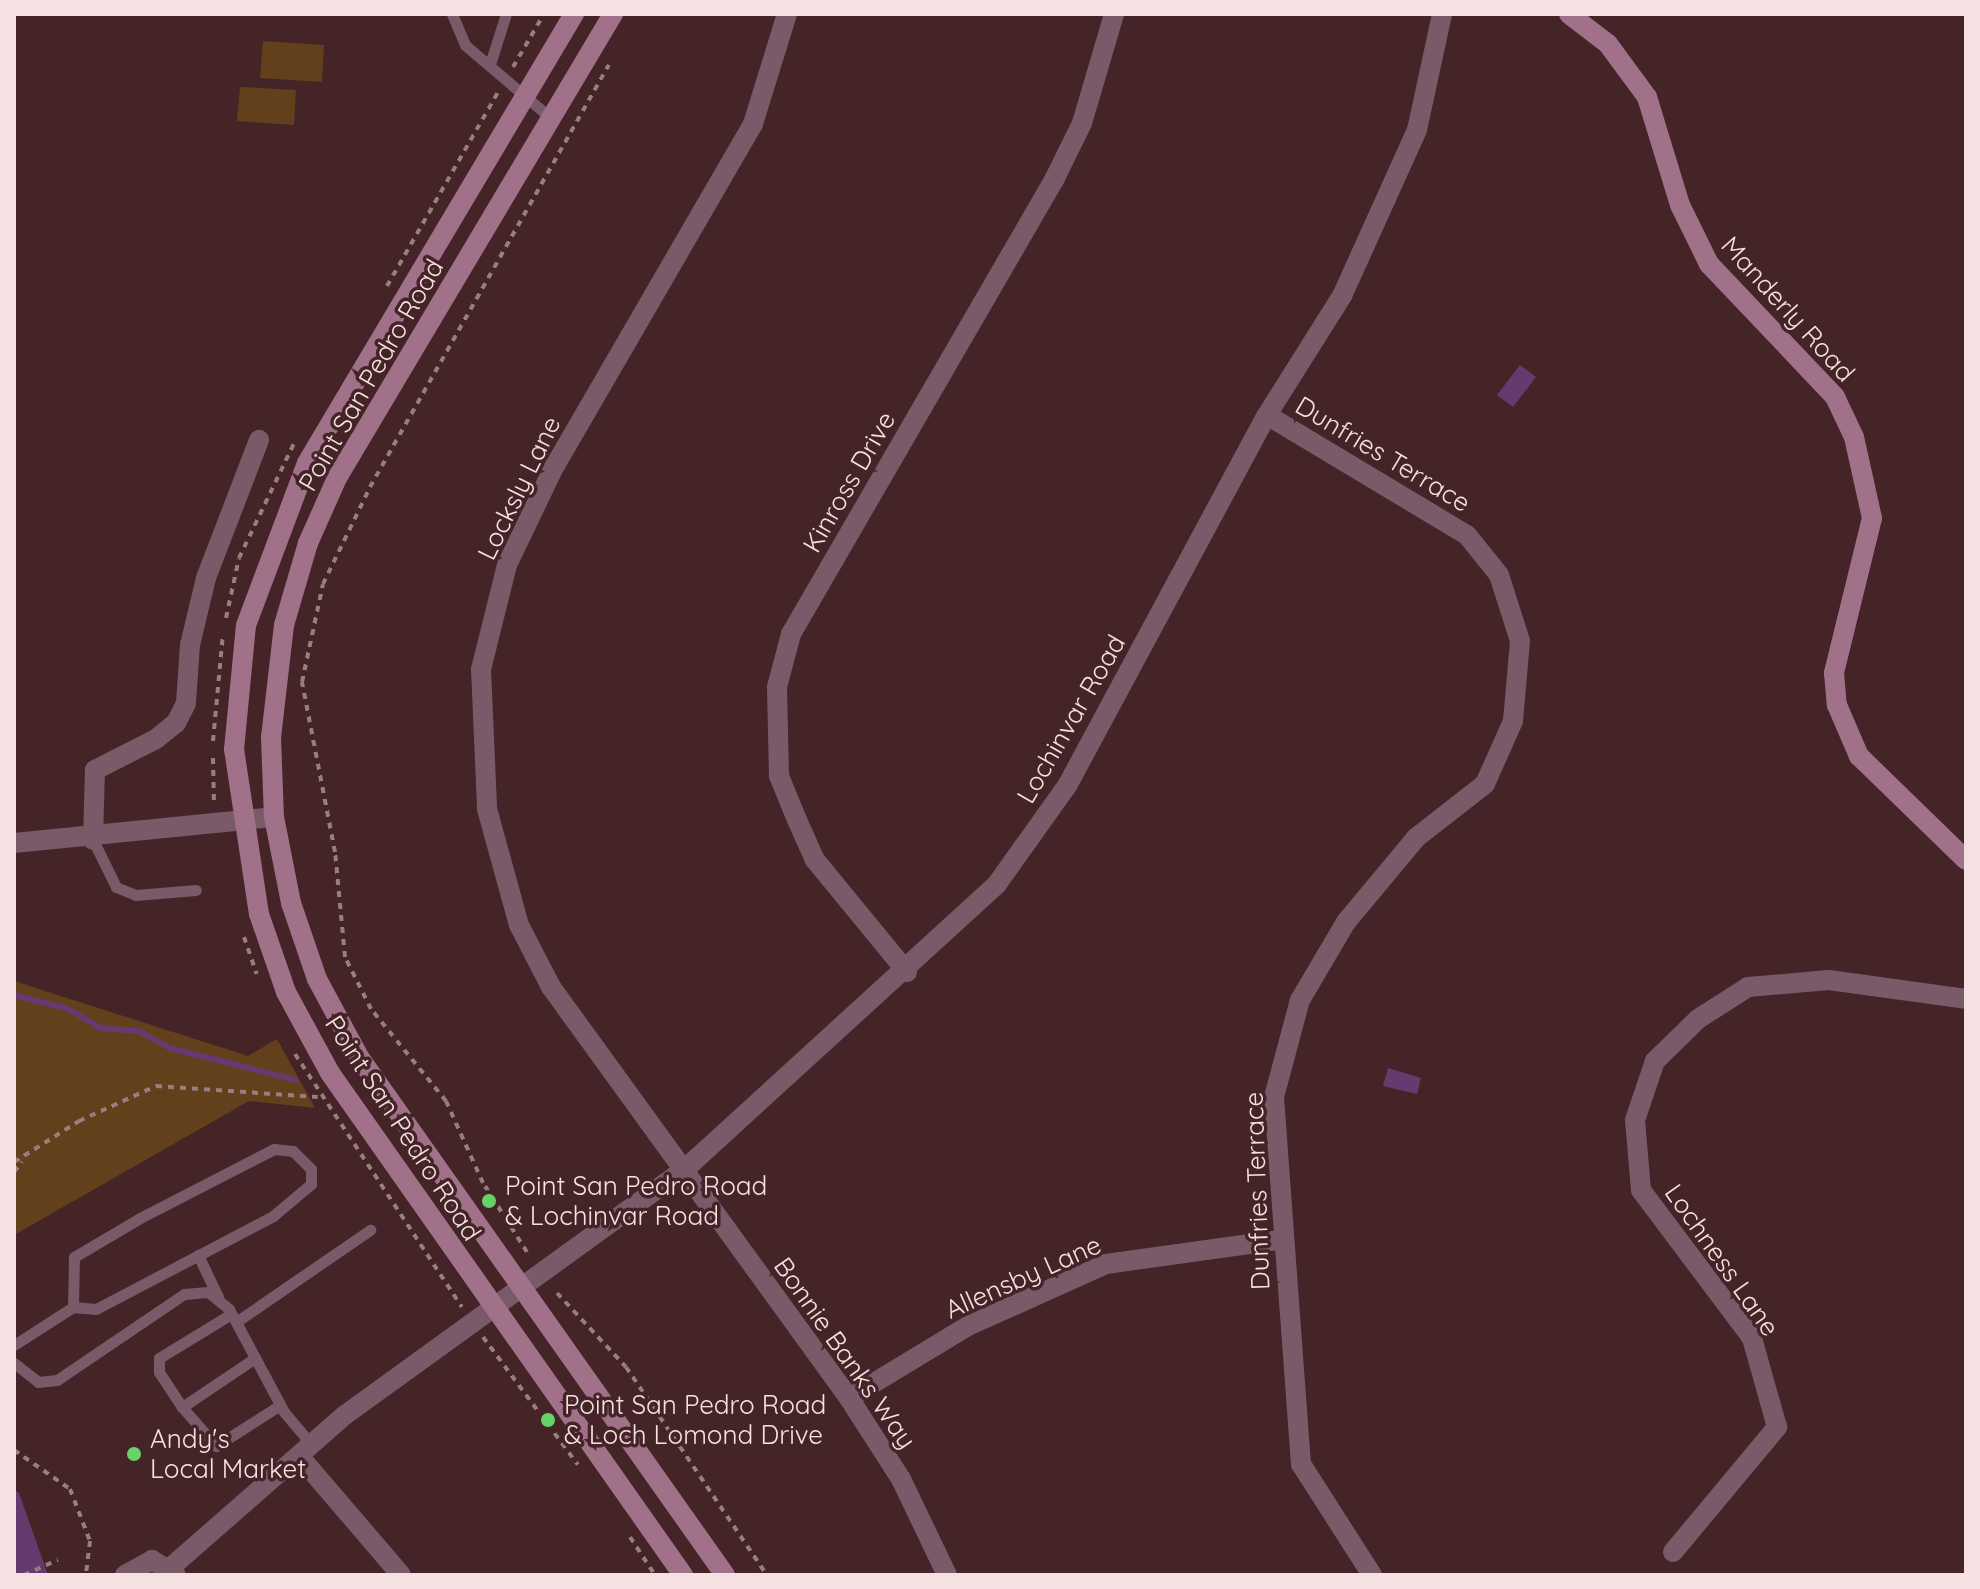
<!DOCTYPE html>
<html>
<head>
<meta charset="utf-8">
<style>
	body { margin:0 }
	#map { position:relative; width:1980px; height:1589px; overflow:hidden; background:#442427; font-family:Quicksand,sans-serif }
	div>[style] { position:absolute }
	.green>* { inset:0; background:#62401c }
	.water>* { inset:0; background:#673a6f }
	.stream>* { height:6px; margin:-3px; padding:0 3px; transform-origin:3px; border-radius:3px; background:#673a6f }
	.path>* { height:4px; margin-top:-2px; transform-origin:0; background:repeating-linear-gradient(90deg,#997e80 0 6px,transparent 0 12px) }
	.lane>* { height:11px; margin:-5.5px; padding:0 5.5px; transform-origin:5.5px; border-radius:5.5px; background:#785a69 }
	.street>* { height:20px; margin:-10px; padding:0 10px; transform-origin:10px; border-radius:10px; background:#785a69 }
	.secondary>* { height:20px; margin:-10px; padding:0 10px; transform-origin:10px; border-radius:10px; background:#a07189 }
	.dots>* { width:22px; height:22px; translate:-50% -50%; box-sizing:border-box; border:4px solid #442427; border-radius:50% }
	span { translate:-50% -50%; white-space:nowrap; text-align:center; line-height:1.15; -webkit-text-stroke:7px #442427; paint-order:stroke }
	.street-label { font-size:26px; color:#f6e1e2 }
	.poi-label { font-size:26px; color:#f6e1e2 }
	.left { translate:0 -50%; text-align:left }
	.frame { position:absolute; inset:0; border:16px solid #f6e1e2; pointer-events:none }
</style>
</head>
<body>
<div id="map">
	<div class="green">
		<div style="clip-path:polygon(263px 41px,324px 45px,322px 82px,260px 78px)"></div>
		<div style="clip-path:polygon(240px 87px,296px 90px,294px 125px,237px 121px)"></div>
		<div style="clip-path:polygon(14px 981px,248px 1056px,277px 1039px,315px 1108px,249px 1101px,14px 1235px)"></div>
	</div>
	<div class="water">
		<div style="clip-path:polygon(1520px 365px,1536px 377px,1513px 407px,1497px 395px)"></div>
		<div style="clip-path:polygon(1388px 1068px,1421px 1078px,1417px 1094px,1383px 1086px)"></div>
		<div style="clip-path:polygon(14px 1490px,19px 1493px,48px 1575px,14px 1575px)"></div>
	</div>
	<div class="stream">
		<div style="left:14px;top:995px;width:54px;rotate:14deg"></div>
		<div style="left:66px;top:1008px;width:40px;rotate:29.7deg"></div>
		<div style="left:101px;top:1028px;width:38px;rotate:5deg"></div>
		<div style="left:139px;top:1031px;width:35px;rotate:29deg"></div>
		<div style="left:170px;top:1048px;width:130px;rotate:14.3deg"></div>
	</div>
	<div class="path">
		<div style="left:513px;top:67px;width:61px;rotate:-59.7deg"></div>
		<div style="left:387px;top:286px;width:224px;rotate:-60.2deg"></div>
		<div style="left:226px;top:618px;width:61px;rotate:-77.8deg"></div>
		<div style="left:239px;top:558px;width:130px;rotate:-64.4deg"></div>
		<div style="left:213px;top:741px;width:107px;rotate:-84.7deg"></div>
		<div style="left:213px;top:758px;width:47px;rotate:88.8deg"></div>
		<div style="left:244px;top:937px;width:39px;rotate:71deg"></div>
		<div style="left:295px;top:1054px;width:303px;rotate:56.6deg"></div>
		<div style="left:14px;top:1162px;width:77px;rotate:-32.2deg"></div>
		<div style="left:79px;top:1121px;width:85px;rotate:-24.4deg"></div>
		<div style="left:156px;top:1086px;width:162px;rotate:3.9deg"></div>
		<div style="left:14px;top:1172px;width:13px;rotate:-51deg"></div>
		<div style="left:527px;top:1252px;width:82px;rotate:-122.5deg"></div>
		<div style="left:483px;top:1183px;width:90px;rotate:-114.3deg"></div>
		<div style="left:446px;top:1101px;width:119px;rotate:-129.2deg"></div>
		<div style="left:371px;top:1009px;width:58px;rotate:-116.6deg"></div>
		<div style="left:345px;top:957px;width:105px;rotate:-95.4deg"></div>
		<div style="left:335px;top:852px;width:173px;rotate:-101deg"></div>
		<div style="left:302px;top:682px;width:100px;rotate:-77.9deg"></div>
		<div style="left:323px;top:584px;width:108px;rotate:-64.1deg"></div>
		<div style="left:370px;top:487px;width:485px;rotate:-60.5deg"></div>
		<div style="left:557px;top:1293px;width:101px;rotate:47deg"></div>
		<div style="left:626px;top:1367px;width:251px;rotate:55.9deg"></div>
		<div style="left:483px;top:1337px;width:159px;rotate:53.4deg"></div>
		<div style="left:14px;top:1450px;width:68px;rotate:34.9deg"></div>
		<div style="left:70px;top:1489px;width:56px;rotate:69deg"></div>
		<div style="left:90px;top:1541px;width:34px;rotate:97deg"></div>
		<div style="left:630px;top:1537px;width:45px;rotate:56.7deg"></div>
		<div style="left:24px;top:1575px;width:37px;rotate:-24deg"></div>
	</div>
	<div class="lane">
		<div style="left:452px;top:14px;width:34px;rotate:67deg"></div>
		<div style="left:465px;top:45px;width:114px;rotate:40.4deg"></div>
		<div style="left:490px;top:64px;width:52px;rotate:-72.3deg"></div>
		<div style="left:93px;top:840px;width:52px;rotate:63.9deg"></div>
		<div style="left:116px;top:887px;width:22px;rotate:22deg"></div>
		<div style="left:136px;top:895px;width:60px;rotate:-4.8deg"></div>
		<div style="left:198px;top:1255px;width:47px;rotate:64.5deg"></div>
		<div style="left:236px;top:1322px;width:163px;rotate:-34.5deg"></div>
		<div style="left:14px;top:1345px;width:70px;rotate:-32.8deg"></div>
		<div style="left:73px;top:1307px;width:23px;rotate:5deg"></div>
		<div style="left:96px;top:1309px;width:200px;rotate:-27.7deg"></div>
		<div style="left:273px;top:1216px;width:50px;rotate:-40.1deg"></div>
		<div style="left:311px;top:1184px;width:15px;rotate:-90deg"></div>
		<div style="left:311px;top:1169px;width:25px;rotate:-135deg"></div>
		<div style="left:293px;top:1151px;width:19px;rotate:-174deg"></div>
		<div style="left:274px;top:1149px;width:151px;rotate:152.8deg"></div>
		<div style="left:140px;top:1218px;width:77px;rotate:149.4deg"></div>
		<div style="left:74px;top:1257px;width:50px;rotate:91.1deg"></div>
		<div style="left:255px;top:1358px;width:88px;rotate:146.1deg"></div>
		<div style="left:182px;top:1407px;width:52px;rotate:48.9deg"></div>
		<div style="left:216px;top:1446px;width:76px;rotate:-32.6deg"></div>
		<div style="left:14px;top:1363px;width:31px;rotate:38deg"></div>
		<div style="left:38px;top:1382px;width:19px;rotate:-6deg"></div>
		<div style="left:57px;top:1380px;width:153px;rotate:-34.1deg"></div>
		<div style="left:184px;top:1294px;width:24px;rotate:-5deg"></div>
		<div style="left:208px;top:1292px;width:27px;rotate:39deg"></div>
		<div style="left:229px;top:1309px;width:117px;rotate:61.9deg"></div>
		<div style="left:284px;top:1412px;width:43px;rotate:49.7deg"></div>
		<div style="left:182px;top:1407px;width:42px;rotate:-123.3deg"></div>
		<div style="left:159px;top:1372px;width:14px;rotate:-90deg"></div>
		<div style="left:159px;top:1358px;width:84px;rotate:-31.4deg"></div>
	</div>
	<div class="street">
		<div style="left:787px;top:14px;width:115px;rotate:107.2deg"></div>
		<div style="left:753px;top:124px;width:397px;rotate:120.1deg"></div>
		<div style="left:554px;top:467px;width:109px;rotate:115.6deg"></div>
		<div style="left:507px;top:565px;width:107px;rotate:104deg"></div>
		<div style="left:481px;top:669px;width:140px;rotate:87.5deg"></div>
		<div style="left:487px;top:809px;width:120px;rotate:74.6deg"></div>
		<div style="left:519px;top:925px;width:70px;rotate:62.7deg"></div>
		<div style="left:551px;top:987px;width:508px;rotate:54.06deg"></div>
		<div style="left:849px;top:1398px;width:96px;rotate:57.3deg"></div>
		<div style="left:901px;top:1479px;width:106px;rotate:64.4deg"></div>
		<div style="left:1267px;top:415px;width:233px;rotate:31deg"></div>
		<div style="left:1467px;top:535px;width:51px;rotate:51.3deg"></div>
		<div style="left:1499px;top:575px;width:69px;rotate:72.3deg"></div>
		<div style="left:1520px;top:641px;width:80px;rotate:95deg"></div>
		<div style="left:1513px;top:721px;width:69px;rotate:114deg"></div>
		<div style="left:1485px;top:784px;width:88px;rotate:142deg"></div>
		<div style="left:1416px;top:838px;width:109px;rotate:129.8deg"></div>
		<div style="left:1346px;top:922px;width:91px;rotate:120.5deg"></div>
		<div style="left:1300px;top:1000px;width:100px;rotate:105deg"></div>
		<div style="left:1274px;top:1097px;width:368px;rotate:85.8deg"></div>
		<div style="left:1301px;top:1464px;width:132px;rotate:57.4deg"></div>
		<div style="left:93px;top:840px;width:70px;rotate:-88.4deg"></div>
		<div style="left:95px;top:770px;width:68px;rotate:-26.9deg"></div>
		<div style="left:156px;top:739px;width:26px;rotate:-39deg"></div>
		<div style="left:176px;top:723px;width:22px;rotate:-63deg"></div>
		<div style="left:186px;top:703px;width:58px;rotate:-86.1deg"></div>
		<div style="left:190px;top:645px;width:69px;rotate:-76.6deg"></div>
		<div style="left:206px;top:578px;width:148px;rotate:-69deg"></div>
		<div style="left:14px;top:843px;width:261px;rotate:-5.7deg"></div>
		<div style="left:907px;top:972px;width:145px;rotate:-129.4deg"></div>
		<div style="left:815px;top:860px;width:44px;rotate:-114.2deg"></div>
		<div style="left:797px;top:820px;width:48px;rotate:-112.2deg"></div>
		<div style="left:779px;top:776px;width:89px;rotate:-91.3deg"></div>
		<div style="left:777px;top:687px;width:55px;rotate:-75.2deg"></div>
		<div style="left:791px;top:634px;width:525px;rotate:-59.92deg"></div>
		<div style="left:1054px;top:180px;width:64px;rotate:-63.8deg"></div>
		<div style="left:1082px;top:123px;width:114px;rotate:-73.6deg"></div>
		<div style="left:849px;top:1398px;width:139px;rotate:-31.2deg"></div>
		<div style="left:968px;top:1326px;width:151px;rotate:-24.2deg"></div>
		<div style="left:1106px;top:1264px;width:175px;rotate:-7.9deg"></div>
		<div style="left:300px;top:1457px;width:155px;rotate:49.4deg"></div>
		<div style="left:1673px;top:1552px;width:163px;rotate:-50.2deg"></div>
		<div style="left:1777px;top:1427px;width:92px;rotate:-105.7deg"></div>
		<div style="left:1752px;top:1338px;width:185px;rotate:-126.9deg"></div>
		<div style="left:1641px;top:1190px;width:70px;rotate:-94.9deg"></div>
		<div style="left:1635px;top:1120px;width:62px;rotate:-71.3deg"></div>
		<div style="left:1655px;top:1061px;width:60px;rotate:-44.3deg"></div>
		<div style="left:1698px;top:1019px;width:59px;rotate:-32.6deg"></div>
		<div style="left:1748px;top:987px;width:81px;rotate:-4.9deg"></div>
		<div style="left:1829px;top:980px;width:138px;rotate:7.9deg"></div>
		<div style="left:170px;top:1568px;width:232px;rotate:-41.2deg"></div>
		<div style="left:345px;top:1415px;width:418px;rotate:-35.9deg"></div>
		<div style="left:684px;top:1170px;width:424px;rotate:-42.4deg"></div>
		<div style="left:997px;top:884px;width:120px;rotate:-54.5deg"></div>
		<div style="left:1067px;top:786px;width:421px;rotate:-61.7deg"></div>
		<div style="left:1267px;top:415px;width:141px;rotate:-57.8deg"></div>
		<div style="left:1342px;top:296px;width:182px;rotate:-65.7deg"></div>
		<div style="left:1417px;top:130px;width:119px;rotate:-77.8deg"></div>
		<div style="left:125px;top:1575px;width:31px;rotate:-29deg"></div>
		<div style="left:152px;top:1560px;width:28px;rotate:32deg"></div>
	</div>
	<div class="secondary">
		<div style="left:574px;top:14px;width:522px;rotate:120.74deg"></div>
		<div style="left:307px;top:463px;width:173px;rotate:110.6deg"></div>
		<div style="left:246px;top:625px;width:125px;rotate:95.5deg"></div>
		<div style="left:234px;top:749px;width:167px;rotate:81.4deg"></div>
		<div style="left:259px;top:914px;width:83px;rotate:70.9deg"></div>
		<div style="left:286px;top:992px;width:92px;rotate:61.5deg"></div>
		<div style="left:330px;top:1073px;width:614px;rotate:54.89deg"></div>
		<div style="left:613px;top:14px;width:540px;rotate:120.75deg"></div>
		<div style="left:337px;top:478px;width:71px;rotate:114deg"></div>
		<div style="left:308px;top:543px;width:85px;rotate:106.3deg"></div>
		<div style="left:284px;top:625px;width:113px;rotate:96.6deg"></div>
		<div style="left:271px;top:737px;width:80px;rotate:87.9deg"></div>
		<div style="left:274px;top:817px;width:88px;rotate:78.8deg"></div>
		<div style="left:291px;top:903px;width:80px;rotate:71.1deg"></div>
		<div style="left:317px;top:979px;width:89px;rotate:61.7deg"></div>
		<div style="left:359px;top:1057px;width:634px;rotate:54.76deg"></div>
		<div style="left:1569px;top:14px;width:49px;rotate:37.6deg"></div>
		<div style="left:1608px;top:44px;width:66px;rotate:53.7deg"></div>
		<div style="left:1647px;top:97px;width:113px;rotate:73deg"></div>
		<div style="left:1680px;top:205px;width:66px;rotate:63.8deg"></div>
		<div style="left:1709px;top:264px;width:183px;rotate:46.5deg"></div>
		<div style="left:1835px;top:397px;width:44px;rotate:64.6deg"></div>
		<div style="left:1854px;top:437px;width:83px;rotate:77.5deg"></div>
		<div style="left:1872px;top:518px;width:160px;rotate:103.8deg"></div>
		<div style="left:1834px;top:673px;width:32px;rotate:85deg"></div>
		<div style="left:1837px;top:705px;width:56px;rotate:66.7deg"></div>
		<div style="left:1859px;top:756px;width:149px;rotate:44.2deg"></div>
	</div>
	<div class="dots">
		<div style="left:489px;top:1201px;background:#64d468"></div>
		<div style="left:548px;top:1420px;background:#64d468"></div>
		<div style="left:134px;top:1454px;background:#64d468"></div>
	</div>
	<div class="street-label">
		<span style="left:1788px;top:309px;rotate:48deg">Manderly Road</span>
		<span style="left:371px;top:375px;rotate:-60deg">Point San Pedro Road</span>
		<span style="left:1383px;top:454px;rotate:31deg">Dunfries Terrace</span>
		<span style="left:849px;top:482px;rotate:-60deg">Kinross Drive</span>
		<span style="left:519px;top:488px;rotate:-64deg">Locksly Lane</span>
		<span style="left:1071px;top:719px;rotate:-60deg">Lochinvar Road</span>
		<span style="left:403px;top:1128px;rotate:57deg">Point San Pedro Road</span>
		<span style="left:1257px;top:1191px;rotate:-92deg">Dunfries Terrace</span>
		<span style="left:1722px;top:1260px;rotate:55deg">Lochness Lane</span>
		<span style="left:1023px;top:1277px;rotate:-24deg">Allensby Lane</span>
		<span style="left:845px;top:1353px;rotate:55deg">Bonnie Banks Way</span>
	</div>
	<div class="poi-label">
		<span class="left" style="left:505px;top:1201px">Point San Pedro Road<br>&amp; Lochinvar Road</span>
		<span class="left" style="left:564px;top:1420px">Point San Pedro Road<br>&amp; Loch Lomond Drive</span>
		<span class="left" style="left:150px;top:1454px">Andy's<br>Local Market</span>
	</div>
	<div class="frame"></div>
</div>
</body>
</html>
